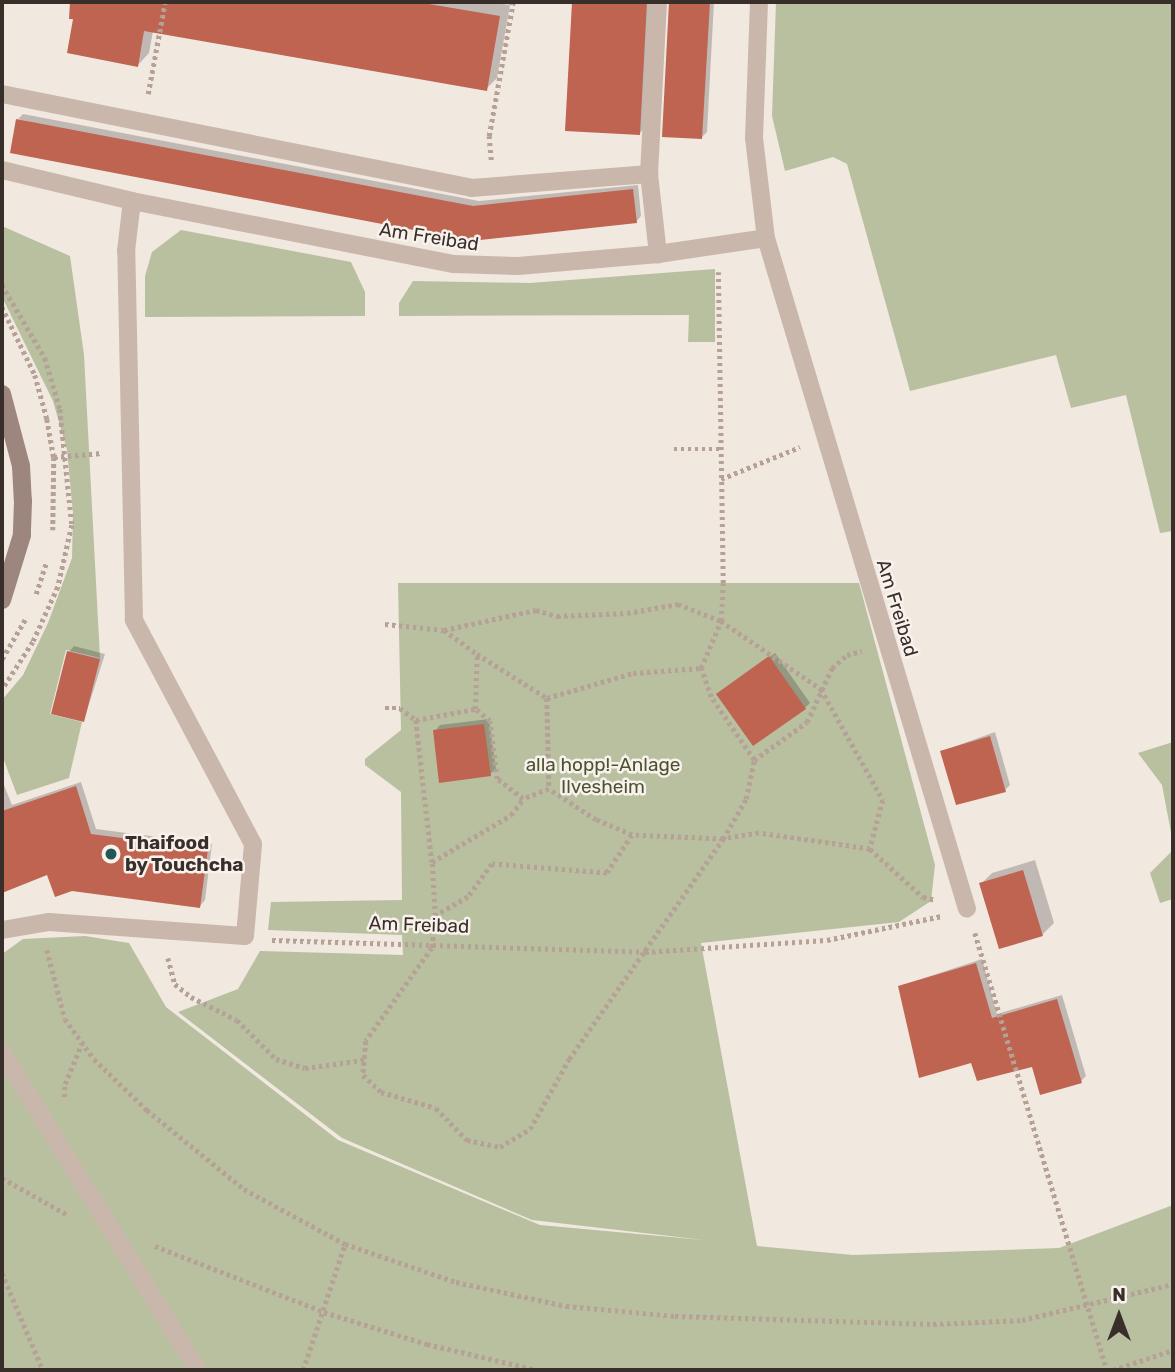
<!DOCTYPE html>
<html>
<head>
<meta charset="utf-8">
<style>
	body { margin:0 }
	#map { position:relative; width:1175px; height:1372px; overflow:hidden; background:#f1e8e0; font-family:Rubik,sans-serif }
	div>[style] { position:absolute }
	.green>* { inset:0; background:#b8c0a0 }
	.shadow>* { inset:0; background:#0003 }
	.building>* { inset:0; background:#be6451 }
	.path>* { height:4.5px; margin-top:-2.25px; transform-origin:0; background:repeating-linear-gradient(90deg,#b5a196 0 3.5px,transparent 0 7px) }
	.service>* { height:18px; margin:-9px; padding:0 9px; transform-origin:9px; border-radius:9px; background:#c9b7ac }
	.minor>* { height:18px; margin:-9px; padding:0 9px; transform-origin:9px; border-radius:9px; background:#c9b7ac }
	.secondary>* { height:18px; margin:-9px; padding:0 9px; transform-origin:9px; border-radius:9px; background:#9d867d }
	.dots>* { width:19px; height:19px; translate:-50% -50%; box-sizing:border-box; border:4px solid #f9f2ec; border-radius:50% }
	span { translate:-50% -50%; white-space:nowrap; text-align:center; line-height:1.15; -webkit-text-stroke:5px #f9f2ec; paint-order:stroke }
	.street-label { font-size:19px; color:#382e2a }
	.park-label { font-size:19px; color:#4a5430 }
	.poi-label { font-size:19px; color:#382e2a; font-weight:700 }
	.left { translate:0 -50%; text-align:left }
	.frame { position:absolute; inset:0; border:4px solid #382e2a; pointer-events:none }
	.north { position:absolute; left:1084px; top:1281px; width:70px; height:70px; -webkit-text-stroke:5px #f9f2ec; paint-order:stroke; rotate:0deg; font-size:19px; font-weight:700; line-height:28px; text-align:center; color:#382e2a }
	.north::after { content:''; display:block; margin:auto; width:24px; height:32px; background:#382e2a; clip-path:polygon(50% 0,100% 100%,50% 72%,0 100%) }
</style>
</head>
<body>
<div id="map">
	<div class="green">
		<div style="clip-path:polygon(776px 2px,1173px 2px,1173px 531px,1160px 533px,1126px 395px,1071px 408px,1056px 355px,910px 391px,847px 164px,833px 157px,785px 171px,772px 116px)"></div>
		<div style="clip-path:polygon(2px 226px,70px 256px,84px 355px,100px 658px,66px 650px,50px 714px,82px 722px,69px 778px,17px 795px,2px 755px,2px 700px,23px 675px,48px 623px,72px 558px,73px 513px,67px 450px,53px 401px,2px 297px)"></div>
		<div style="clip-path:polygon(181px 230px,351px 262px,365px 292px,365px 316px,145px 317px,145px 276px,152px 252px)"></div>
		<div style="clip-path:polygon(715px 269px,715px 342px,688px 342px,689px 315px,399px 316px,399px 303px,413px 281px,530px 283px)"></div>
		<div style="clip-path:polygon(398px 583px,859px 583px,935px 865px,931px 901px,899px 922px,701px 943px,757px 1246px,853px 1255px,1059px 1248px,1173px 1205px,1173px 1370px,2px 1370px,2px 954px,23px 939px,85px 936px,129px 943px,166px 1007px,338px 1140px,540px 1225px,704px 1240px,532px 1220px,342px 1138px,178px 1012px,238px 989px,260px 951px,403px 955px,402px 935px,268px 930px,271px 902px,402px 900px,401px 792px,365px 765px,365px 759px,401px 730px)"></div>
		<div style="clip-path:polygon(1173px 742px,1173px 843px,1162px 785px,1138px 753px)"></div>
		<div style="clip-path:polygon(1173px 850px,1173px 899px,1160px 903px,1150px 873px)"></div>
	</div>
	<div class="shadow">
		<div style="clip-path:polygon(78px 2px,489px 2px,510px 5px,497px 78px,486px 89px,153px 31px,149px 53px,138px 65px,69px 52px)"></div>
		<div style="clip-path:polygon(574px 2px,657px 2px,650px 122px,639px 134px,567px 130px)"></div>
		<div style="clip-path:polygon(671px 2px,714px 2px,707px 132px,702px 137px,664px 135px)"></div>
		<div style="clip-path:polygon(23px 114px,479px 201px,638px 185px,641px 216px,636px 222px,471px 239px,18px 119px)"></div>
		<div style="clip-path:polygon(74px 646px,105px 654px,84px 720px,69px 652px)"></div>
		<div style="clip-path:polygon(775px 653px,810px 703px,805px 708px,718px 694px)"></div>
		<div style="clip-path:polygon(489px 719px,496px 769px,490px 774px,435px 731px,440px 725px)"></div>
		<div style="clip-path:polygon(995px 732px,1010px 785px,1005px 790px,942px 751px)"></div>
		<div style="clip-path:polygon(2px 780px,12px 805px,81px 782px,96px 829px,212px 844px,205px 900px,200px 906px,48px 873px,2px 891px)"></div>
		<div style="clip-path:polygon(1035px 860px,1054px 923px,1042px 935px,981px 884px,992px 873px)"></div>
		<div style="clip-path:polygon(982px 959px,997px 1014px,1062px 995px,1086px 1076px,1081px 1081px,1033px 1064px,973px 1061px,900px 986px)"></div>
	</div>
	<div class="building">
		<div style="clip-path:polygon(70px 2px,417px 2px,500px 16px,487px 91px,144px 31px,138px 67px,67px 53px,73px 19px,69px 19px)"></div>
		<div style="clip-path:polygon(572px 2px,647px 2px,640px 135px,565px 131px)"></div>
		<div style="clip-path:polygon(669px 2px,710px 2px,702px 139px,662px 137px)"></div>
		<div style="clip-path:polygon(16px 119px,473px 206px,633px 189px,637px 223px,471px 241px,10px 153px)"></div>
		<div style="clip-path:polygon(67px 651px,100px 659px,84px 722px,51px 714px)"></div>
		<div style="clip-path:polygon(769px 656px,806px 709px,753px 746px,716px 694px)"></div>
		<div style="clip-path:polygon(484px 724px,491px 776px,439px 783px,433px 730px)"></div>
		<div style="clip-path:polygon(990px 736px,1006px 792px,956px 805px,940px 751px)"></div>
		<div style="clip-path:polygon(76px 786px,91px 834px,208px 849px,200px 908px,72px 891px,55px 897px,47px 875px,2px 893px,2px 811px)"></div>
		<div style="clip-path:polygon(1023px 870px,1043px 936px,999px 949px,979px 883px)"></div>
		<div style="clip-path:polygon(976px 963px,992px 1018px,1057px 999px,1082px 1083px,1040px 1095px,1032px 1067px,977px 1081px,971px 1063px,919px 1078px,898px 986px)"></div>
	</div>
	<div class="path">
		<div style="left:148px;top:94px;width:94px;rotate:-79.5deg"></div>
		<div style="left:491px;top:160px;width:24px;rotate:-95deg"></div>
		<div style="left:489px;top:136px;width:135px;rotate:-79.8deg"></div>
		<div style="left:513px;top:3px;width:4px;rotate:-166deg"></div>
		<div style="left:2px;top:285px;width:85px;rotate:59.5deg"></div>
		<div style="left:45px;top:358px;width:53px;rotate:73.6deg"></div>
		<div style="left:60px;top:409px;width:117px;rotate:84.1deg"></div>
		<div style="left:72px;top:525px;width:64px;rotate:102.7deg"></div>
		<div style="left:58px;top:587px;width:60px;rotate:114.4deg"></div>
		<div style="left:33px;top:642px;width:57px;rotate:122.9deg"></div>
		<div style="left:2px;top:307px;width:76px;rotate:64.1deg"></div>
		<div style="left:35px;top:375px;width:46px;rotate:74.7deg"></div>
		<div style="left:47px;top:419px;width:39px;rotate:80deg"></div>
		<div style="left:54px;top:457px;width:73px;rotate:90.8deg"></div>
		<div style="left:674px;top:449px;width:48px"></div>
		<div style="left:54px;top:457px;width:48px;rotate:-4.8deg"></div>
		<div style="left:721px;top:479px;width:85px;rotate:-22.1deg"></div>
		<div style="left:36px;top:594px;width:33px;rotate:-72deg"></div>
		<div style="left:385px;top:624px;width:59px;rotate:5.8deg"></div>
		<div style="left:444px;top:630px;width:41px;rotate:36deg"></div>
		<div style="left:444px;top:630px;width:94px;rotate:-12.3deg"></div>
		<div style="left:536px;top:610px;width:22px;rotate:16deg"></div>
		<div style="left:557px;top:616px;width:70px;rotate:-2.5deg"></div>
		<div style="left:627px;top:613px;width:52px;rotate:-10deg"></div>
		<div style="left:678px;top:604px;width:46px;rotate:21.6deg"></div>
		<div style="left:721px;top:621px;width:121px;rotate:34.2deg"></div>
		<div style="left:821px;top:689px;width:127px;rotate:60.8deg"></div>
		<div style="left:883px;top:800px;width:51px;rotate:104.9deg"></div>
		<div style="left:870px;top:849px;width:112px;rotate:-171.8deg"></div>
		<div style="left:759px;top:833px;width:36px;rotate:171deg"></div>
		<div style="left:723px;top:839px;width:91px;rotate:-177.5deg"></div>
		<div style="left:632px;top:835px;width:39px;rotate:-157deg"></div>
		<div style="left:596px;top:820px;width:56px;rotate:-146.6deg"></div>
		<div style="left:549px;top:789px;width:28px;rotate:159deg"></div>
		<div style="left:523px;top:799px;width:33px;rotate:-142deg"></div>
		<div style="left:497px;top:779px;width:58px;rotate:-96.9deg"></div>
		<div style="left:490px;top:721px;width:19px;rotate:-141deg"></div>
		<div style="left:475px;top:709px;width:55px;rotate:-87.9deg"></div>
		<div style="left:477px;top:654px;width:83px;rotate:32.2deg"></div>
		<div style="left:547px;top:698px;width:90px;rotate:-16.2deg"></div>
		<div style="left:633px;top:673px;width:68px;rotate:-4.2deg"></div>
		<div style="left:2px;top:659px;width:48px;rotate:-59.7deg"></div>
		<div style="left:547px;top:698px;width:91px;rotate:88.7deg"></div>
		<div style="left:385px;top:708px;width:15px"></div>
		<div style="left:400px;top:708px;width:20px;rotate:37deg"></div>
		<div style="left:416px;top:720px;width:143px;rotate:83.6deg"></div>
		<div style="left:416px;top:720px;width:60px;rotate:-10.6deg"></div>
		<div style="left:754px;top:760px;width:65px;rotate:-35.6deg"></div>
		<div style="left:807px;top:722px;width:60px;rotate:-65.2deg"></div>
		<div style="left:832px;top:668px;width:20px;rotate:-41deg"></div>
		<div style="left:847px;top:655px;width:15px;rotate:-16deg"></div>
		<div style="left:632px;top:835px;width:45px;rotate:123.3deg"></div>
		<div style="left:607px;top:873px;width:115px;rotate:-175.5deg"></div>
		<div style="left:492px;top:864px;width:41px;rotate:126deg"></div>
		<div style="left:468px;top:897px;width:38px;rotate:150deg"></div>
		<div style="left:435px;top:916px;width:32px;rotate:95deg"></div>
		<div style="left:432px;top:948px;width:114px;rotate:125.4deg"></div>
		<div style="left:366px;top:1041px;width:34px;rotate:95deg"></div>
		<div style="left:363px;top:1075px;width:25px;rotate:43deg"></div>
		<div style="left:381px;top:1092px;width:57px;rotate:16.2deg"></div>
		<div style="left:436px;top:1108px;width:45px;rotate:45.9deg"></div>
		<div style="left:467px;top:1140px;width:34px;rotate:12deg"></div>
		<div style="left:500px;top:1147px;width:35px;rotate:-31deg"></div>
		<div style="left:530px;top:1129px;width:80px;rotate:-60.9deg"></div>
		<div style="left:569px;top:1059px;width:269px;rotate:-55deg"></div>
		<div style="left:723px;top:839px;width:46px;rotate:-60.1deg"></div>
		<div style="left:746px;top:799px;width:40px;rotate:-78deg"></div>
		<div style="left:754px;top:760px;width:76px;rotate:-124.3deg"></div>
		<div style="left:711px;top:697px;width:31px;rotate:-109deg"></div>
		<div style="left:701px;top:668px;width:51px;rotate:-66.9deg"></div>
		<div style="left:721px;top:621px;width:38px;rotate:-87deg"></div>
		<div style="left:723px;top:583px;width:311px;rotate:-90.9deg"></div>
		<div style="left:870px;top:849px;width:72px;rotate:42.2deg"></div>
		<div style="left:923px;top:897px;width:13px;rotate:13deg"></div>
		<div style="left:435px;top:916px;width:54px;rotate:-93.2deg"></div>
		<div style="left:432px;top:862px;width:92px;rotate:-30.7deg"></div>
		<div style="left:511px;top:815px;width:20px;rotate:-53deg"></div>
		<div style="left:975px;top:933px;width:457px;rotate:73.2deg"></div>
		<div style="left:272px;top:940px;width:373px;rotate:1.8deg"></div>
		<div style="left:645px;top:952px;width:182px;rotate:-3.8deg"></div>
		<div style="left:827px;top:940px;width:117px;rotate:-11.8deg"></div>
		<div style="left:47px;top:950px;width:71px;rotate:75.4deg"></div>
		<div style="left:65px;top:1019px;width:49px;rotate:54.1deg"></div>
		<div style="left:94px;top:1059px;width:74px;rotate:43.9deg"></div>
		<div style="left:147px;top:1110px;width:125px;rotate:39.2deg"></div>
		<div style="left:244px;top:1189px;width:115px;rotate:28.6deg"></div>
		<div style="left:345px;top:1244px;width:117px;rotate:18.9deg"></div>
		<div style="left:456px;top:1282px;width:113px;rotate:12.3deg"></div>
		<div style="left:566px;top:1306px;width:109px;rotate:5.2deg"></div>
		<div style="left:675px;top:1316px;width:258px;rotate:1.8deg"></div>
		<div style="left:933px;top:1324px;width:89px;rotate:-2.6deg"></div>
		<div style="left:1022px;top:1320px;width:155px;rotate:-13.4deg"></div>
		<div style="left:168px;top:958px;width:27px;rotate:75deg"></div>
		<div style="left:175px;top:984px;width:21px;rotate:39deg"></div>
		<div style="left:191px;top:997px;width:51px;rotate:26.6deg"></div>
		<div style="left:237px;top:1020px;width:55px;rotate:45deg"></div>
		<div style="left:276px;top:1059px;width:30px;rotate:17deg"></div>
		<div style="left:305px;top:1068px;width:60px;rotate:-7.7deg"></div>
		<div style="left:64px;top:1097px;width:13px;rotate:-86deg"></div>
		<div style="left:65px;top:1084px;width:44px;rotate:-67.5deg"></div>
		<div style="left:2px;top:1178px;width:76px;rotate:29.3deg"></div>
		<div style="left:155px;top:1246px;width:181px;rotate:21.3deg"></div>
		<div style="left:324px;top:1312px;width:108px;rotate:17.3deg"></div>
		<div style="left:427px;top:1344px;width:113px;rotate:13.3deg"></div>
		<div style="left:2px;top:1273px;width:105px;rotate:67.1deg"></div>
		<div style="left:303px;top:1370px;width:133px;rotate:-71.6deg"></div>
		<div style="left:718px;top:1370px;width:50px"></div>
		<div style="left:1113px;top:1370px;width:63px;rotate:-18.4deg"></div>
	</div>
	<div class="service">
		<div style="left:2px;top:94px;width:478px;rotate:11.3deg"></div>
		<div style="left:471px;top:188px;width:179px;rotate:-4.5deg"></div>
		<div style="left:649px;top:174px;width:81px;rotate:83.6deg"></div>
		<div style="left:649px;top:174px;width:172px;rotate:-87deg"></div>
		<div style="left:2px;top:930px;width:48px;rotate:-9.7deg"></div>
		<div style="left:49px;top:922px;width:196px;rotate:4.1deg"></div>
		<div style="left:245px;top:936px;width:92px;rotate:-85deg"></div>
		<div style="left:253px;top:844px;width:254px;rotate:-118deg"></div>
		<div style="left:134px;top:620px;width:369px;rotate:-91.2deg"></div>
		<div style="left:126px;top:251px;width:50px;rotate:-83.2deg"></div>
		<div style="left:2px;top:1052px;width:374px;rotate:58.4deg"></div>
	</div>
	<div class="minor">
		<div style="left:759px;top:2px;width:136px;rotate:92.1deg"></div>
		<div style="left:754px;top:138px;width:101px;rotate:83.2deg"></div>
		<div style="left:766px;top:238px;width:700px;rotate:73.32deg"></div>
		<div style="left:2px;top:170px;width:134px;rotate:13.4deg"></div>
		<div style="left:132px;top:201px;width:328px;rotate:11.1deg"></div>
		<div style="left:454px;top:264px;width:64px;rotate:1.8deg"></div>
		<div style="left:518px;top:266px;width:141px;rotate:-4.9deg"></div>
		<div style="left:658px;top:254px;width:109px;rotate:-8.4deg"></div>
	</div>
	<div class="secondary">
		<div style="left:2px;top:394px;width:74px;rotate:75.2deg"></div>
		<div style="left:21px;top:466px;width:35px;rotate:87deg"></div>
		<div style="left:23px;top:501px;width:34px;rotate:92deg"></div>
		<div style="left:22px;top:535px;width:68px;rotate:107.1deg"></div>
	</div>
	<div class="dots">
		<div style="left:111px;top:854px;background:#235656"></div>
	</div>
	<div class="street-label">
		<span style="left:429px;top:237px;rotate:9deg">Am Freibad</span>
		<span style="left:897px;top:608px;rotate:73deg">Am Freibad</span>
		<span style="left:419px;top:925px;rotate:2deg">Am Freibad</span>
	</div>
	<div class="park-label">
		<span style="left:603px;top:776px">alla hopp!-Anlage<br>Ilvesheim</span>
	</div>
	<div class="poi-label">
		<span class="left" style="left:125px;top:854px">Thaifood<br>by Touchcha</span>
	</div>
	<div class="frame"></div>
	<div class="north">N</div>
</div>
</body>
</html>
